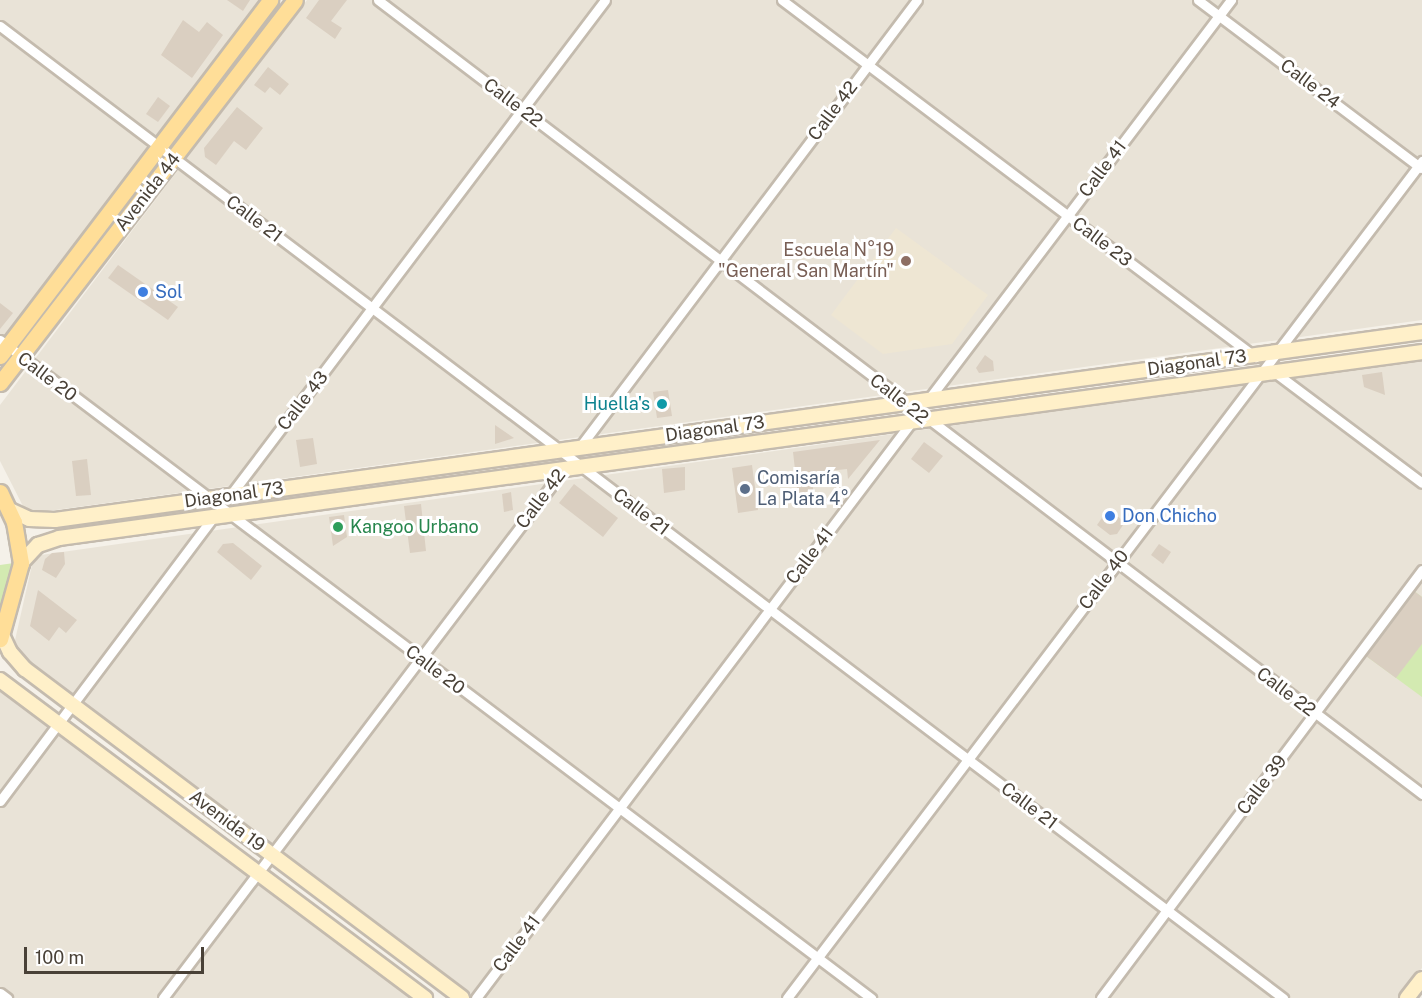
<!DOCTYPE html>
<html>
<head>
<meta charset="utf-8">
<style>
	body { margin:0 }
	#map { position:relative; width:1422px; height:998px; overflow:hidden; background:#f5f1e9; font-family:"Public Sans",sans-serif }
	div>[style] { position:absolute }
	.residential>* { inset:0; background:#e9e3d7 }
	.education>* { inset:0; background:#eee6d3 }
	.green>* { inset:0; background:#d3eab1 }
	.building>* { inset:0; background:#dacfc1 }
	.roads { filter:drop-shadow(2px 0 #c4bbae) drop-shadow(-2px 0 #c4bbae) drop-shadow(0 2px #c4bbae) drop-shadow(0 -2px #c4bbae) }
	.street>* { height:9px; margin:-4.5px; padding:0 4.5px; transform-origin:4.5px; border-radius:4.5px; background:#fff }
	.secondary>* { height:14px; margin:-7px; padding:0 7px; transform-origin:7px; border-radius:7px; background:#fff0c9 }
	.primary>* { height:15px; margin:-7.5px; padding:0 7.5px; transform-origin:7.5px; border-radius:7.5px; background:#ffde98 }
	.dots>* { width:16px; height:16px; translate:-50% -50%; box-sizing:border-box; border:3px solid #fff; border-radius:50% }
	span { translate:-50% -50%; white-space:nowrap; text-align:center; line-height:1.15; -webkit-text-stroke:6px #fff; paint-order:stroke }
	.street-label { font-size:18px; color:#494137 }
	.education-label { font-size:18px; color:#785e54 }
	.right { translate:-100% -50%; text-align:right }
	.shop-label { font-size:18px; color:#366cbe }
	.left { translate:0 -50%; text-align:left }
	.culture-label { font-size:18px; color:#0d838f }
	.service-label { font-size:18px; color:#4e5e75 }
	.leisure-label { font-size:18px; color:#27864d }
	.scale { position:absolute; left:24px; top:947px; width:180px; height:27px; box-sizing:border-box; border:3px solid #494137; border-top:0; padding-left:8px; font-size:18px; line-height:21px; white-space:nowrap; color:#494137; -webkit-text-stroke:4px #fff; paint-order:stroke }
</style>
</head>
<body>
<div id="map">
	<div class="residential">
		<div style="clip-path:polygon(0 0,261px 0,0 343px)"></div>
		<div style="clip-path:polygon(307px 0,1422px 0,1422px 320px,27px 514px,0 461px,0 405px)"></div>
		<div style="clip-path:polygon(1422px 359px,1422px 968px,1399px 998px,477px 998px,13px 649px,34px 556px)"></div>
		<div style="clip-path:polygon(0 688px,411px 998px,0 998px)"></div>
	</div>
	<div class="education">
		<div style="clip-path:polygon(896px 228px,988px 295px,952px 344px,883px 354px,831px 315px)"></div>
	</div>
	<div class="green">
		<div style="clip-path:polygon(14px 563px,0 613px,0 565px)"></div>
		<div style="clip-path:polygon(1410px 588px,1422px 597px,1422px 697px,1362px 653px)"></div>
	</div>
	<div class="building">
		<div style="clip-path:polygon(227px 0,250px 0,243px 11px)"></div>
		<div style="clip-path:polygon(319px 0,347px 0,331px 21px,342px 28px,335px 39px,306px 18px)"></div>
		<div style="clip-path:polygon(183px 20px,199px 32px,207px 22px,223px 35px,192px 78px,161px 55px)"></div>
		<div style="clip-path:polygon(268px 67px,289px 84px,280px 95px,270px 87px,265px 93px,254px 85px)"></div>
		<div style="clip-path:polygon(158px 97px,170px 106px,158px 122px,146px 114px)"></div>
		<div style="clip-path:polygon(237px 107px,263px 128px,246px 150px,234px 141px,216px 165px,205px 157px,204px 148px)"></div>
		<div style="clip-path:polygon(118px 265px,178px 307px,168px 320px,108px 278px)"></div>
		<div style="clip-path:polygon(0 303px,13px 313px,0 329px)"></div>
		<div style="clip-path:polygon(985px 355px,993px 361px,994px 371px,979px 373px,976px 368px)"></div>
		<div style="clip-path:polygon(1382px 372px,1385px 395px,1364px 387px,1362px 375px)"></div>
		<div style="clip-path:polygon(668px 390px,672px 416px,657px 418px,653px 392px)"></div>
		<div style="clip-path:polygon(495px 425px,514px 438px,495px 444px)"></div>
		<div style="clip-path:polygon(313px 438px,317px 464px,300px 467px,296px 440px)"></div>
		<div style="clip-path:polygon(880px 440px,848px 479px,847px 469px,811px 473px,815px 504px,799px 505px,793px 452px)"></div>
		<div style="clip-path:polygon(924px 442px,943px 456px,929px 473px,911px 459px)"></div>
		<div style="clip-path:polygon(87px 459px,91px 495px,76px 496px,72px 461px)"></div>
		<div style="clip-path:polygon(752px 465px,758px 510px,738px 513px,732px 468px)"></div>
		<div style="clip-path:polygon(685px 467px,685px 490px,664px 493px,662px 469px)"></div>
		<div style="clip-path:polygon(574px 484px,618px 518px,603px 537px,559px 503px)"></div>
		<div style="clip-path:polygon(511px 492px,513px 510px,504px 512px,502px 494px)"></div>
		<div style="clip-path:polygon(421px 504px,426px 551px,410px 553px,404px 506px)"></div>
		<div style="clip-path:polygon(1108px 509px,1125px 522px,1117px 534px,1110px 535px,1097px 525px)"></div>
		<div style="clip-path:polygon(344px 515px,347px 537px,333px 546px,329px 517px)"></div>
		<div style="clip-path:polygon(233px 543px,262px 566px,251px 580px,217px 552px,223px 544px)"></div>
		<div style="clip-path:polygon(1159px 544px,1171px 552px,1163px 564px,1151px 555px)"></div>
		<div style="clip-path:polygon(64px 552px,65px 564px,56px 578px,42px 570px,45px 559px,52px 553px)"></div>
		<div style="clip-path:polygon(38px 590px,77px 620px,66px 633px,59px 627px,49px 641px,30px 626px)"></div>
		<div style="clip-path:polygon(1414px 591px,1422px 597px,1422px 644px,1396px 678px,1366px 656px)"></div>
	</div>
	<div class="roads">
		<div class="street">
			<div style="left:378px;top:0;width:1312px;rotate:37.25deg"></div>
			<div style="left:782px;top:0;width:593px;rotate:37.04deg"></div>
			<div style="left:1198px;top:0;width:279px;rotate:37deg"></div>
			<div style="left:0;top:26px;width:1610px;rotate:37.15deg"></div>
			<div style="left:0;top:340px;width:1092px;rotate:37.07deg"></div>
			<div style="left:1273px;top:371px;width:186px;rotate:36.9deg"></div>
			<div style="left:928px;top:400px;width:502px;rotate:-52.86deg"></div>
			<div style="left:579px;top:448px;width:561px;rotate:-52.97deg"></div>
			<div style="left:229px;top:497px;width:623px;rotate:-52.89deg"></div>
			<div style="left:0;top:801px;width:358px;rotate:-53.1deg"></div>
			<div style="left:0;top:993px;width:9px;rotate:36deg"></div>
			<div style="left:163px;top:998px;width:664px;rotate:-52.84deg"></div>
			<div style="left:476px;top:998px;width:723px;rotate:-52.92deg"></div>
			<div style="left:787px;top:998px;width:1051px;rotate:-52.81deg"></div>
			<div style="left:1101px;top:998px;width:535px;rotate:-53.13deg"></div>
		</div>
		<div class="secondary">
			<div style="left:10px;top:510px;width:21px;rotate:25deg"></div>
			<div style="left:29px;top:519px;width:26px;rotate:2deg"></div>
			<div style="left:55px;top:520px;width:1380px;rotate:-7.83deg"></div>
			<div style="left:21px;top:563px;width:25px;rotate:-47deg"></div>
			<div style="left:38px;top:545px;width:22px;rotate:-18deg"></div>
			<div style="left:59px;top:538px;width:1376px;rotate:-7.77deg"></div>
			<div style="left:2px;top:635px;width:19px;rotate:65deg"></div>
			<div style="left:10px;top:652px;width:23px;rotate:49deg"></div>
			<div style="left:25px;top:669px;width:547px;rotate:36.97deg"></div>
			<div style="left:0;top:680px;width:531px;rotate:36.81deg"></div>
			<div style="left:1407px;top:998px;width:24px;rotate:-52deg"></div>
		</div>
		<div class="primary">
			<div style="left:0;top:356px;width:447px;rotate:-52.8deg"></div>
			<div style="left:0;top:383px;width:483px;rotate:-52.4deg"></div>
			<div style="left:0;top:492px;width:33px;rotate:65deg"></div>
			<div style="left:14px;top:522px;width:42px;rotate:80.3deg"></div>
			<div style="left:21px;top:563px;width:79px;rotate:105.4deg"></div>
		</div>
	</div>
	<div class="dots">
		<div style="left:906px;top:261px;background:#8d6e63"></div>
		<div style="left:143px;top:292px;background:#3f7fe0"></div>
		<div style="left:662px;top:404px;background:#0f9aa8"></div>
		<div style="left:745px;top:489px;background:#5c6f8a"></div>
		<div style="left:1110px;top:516px;background:#3f7fe0"></div>
		<div style="left:338px;top:527px;background:#2e9e5b"></div>
	</div>
	<div class="street-label">
		<span style="left:1310px;top:84px;rotate:37deg">Calle 24</span>
		<span style="left:513px;top:103px;rotate:37deg">Calle 22</span>
		<span style="left:833px;top:111px;rotate:-53deg">Calle 42</span>
		<span style="left:1103px;top:169px;rotate:-53deg">Calle 41</span>
		<span style="left:148px;top:192px;rotate:-52deg">Avenida 44</span>
		<span style="left:254px;top:219px;rotate:37deg">Calle 21</span>
		<span style="left:1102px;top:242px;rotate:37deg">Calle 23</span>
		<span style="left:1197px;top:363px;rotate:-8deg">Diagonal 73</span>
		<span style="left:47px;top:377px;rotate:37deg">Calle 20</span>
		<span style="left:899px;top:399px;rotate:38deg">Calle 22</span>
		<span style="left:303px;top:401px;rotate:-52deg">Calle 43</span>
		<span style="left:715px;top:429px;rotate:-8deg">Diagonal 73</span>
		<span style="left:234px;top:495px;rotate:-8deg">Diagonal 73</span>
		<span style="left:541px;top:499px;rotate:-53deg">Calle 42</span>
		<span style="left:641px;top:512px;rotate:37deg">Calle 21</span>
		<span style="left:810px;top:556px;rotate:-53deg">Calle 41</span>
		<span style="left:1104px;top:580px;rotate:-53deg">Calle 40</span>
		<span style="left:435px;top:670px;rotate:37deg">Calle 20</span>
		<span style="left:1286px;top:692px;rotate:37deg">Calle 22</span>
		<span style="left:1262px;top:785px;rotate:-53deg">Calle 39</span>
		<span style="left:1029px;top:806px;rotate:37deg">Calle 21</span>
		<span style="left:227px;top:821px;rotate:37deg">Avenida 19</span>
		<span style="left:517px;top:944px;rotate:-53deg">Calle 41</span>
	</div>
	<div class="education-label">
		<span class="right" style="left:894px;top:261px">Escuela N°19<br>"General San Martín"</span>
	</div>
	<div class="shop-label">
		<span class="left" style="left:155px;top:292px">Sol</span>
		<span class="left" style="left:1122px;top:516px">Don Chicho</span>
	</div>
	<div class="culture-label">
		<span class="right" style="left:650px;top:404px">Huella's</span>
	</div>
	<div class="service-label">
		<span class="left" style="left:757px;top:489px">Comisaría<br>La Plata 4°</span>
	</div>
	<div class="leisure-label">
		<span class="left" style="left:350px;top:527px">Kangoo Urbano</span>
	</div>
	<div class="scale">100 m</div>
</div>
</body>
</html>
